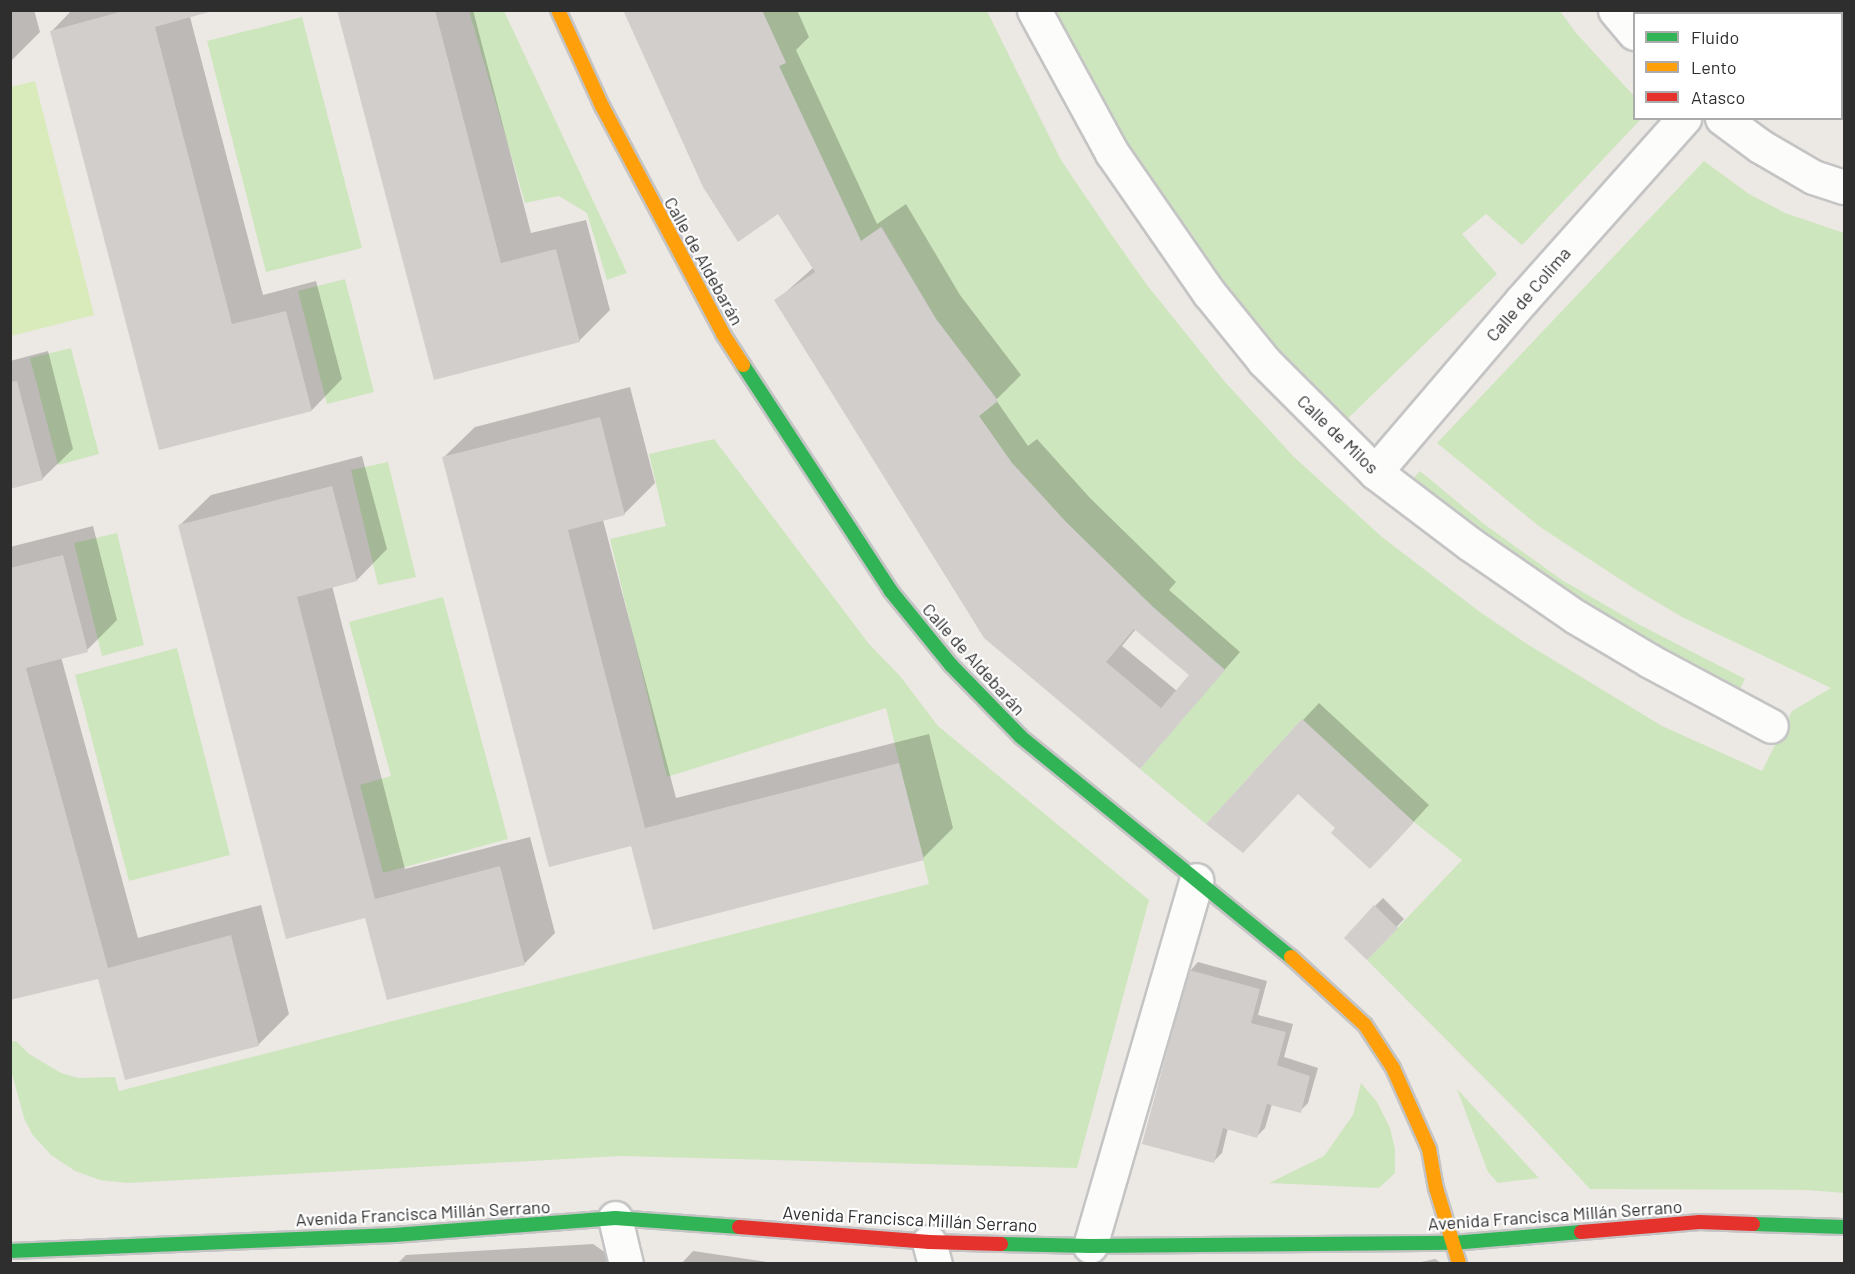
<!DOCTYPE html>
<html>
<head>
<meta charset="utf-8">
<style>
	body { margin:0 }
	#map { position:relative; width:1855px; height:1274px; overflow:hidden; background:#ece8e4; font-family:Barlow,sans-serif }
	div>[style] { position:absolute }
	.green>* { inset:0; background:#cee6be }
	.pitch>* { inset:0; background:#d9eabb }
	.shadow>* { inset:0; background:#0003 }
	.building>* { inset:0; background:#d1cecb }
	.roads { filter:drop-shadow(2px 0 #c5c4c5) drop-shadow(-2px 0 #c5c4c5) drop-shadow(0 2px #c5c4c5) drop-shadow(0 -2px #c5c4c5) }
	.street>* { height:33px; margin:-16.5px; padding:0 16.5px; transform-origin:16.5px; border-radius:16.5px; background:#fcfcfb }
	.fast>* { height:14px; margin:-7px; padding:0 7px; transform-origin:7px; border-radius:7px; background:#30b455 }
	.slow>* { height:14px; margin:-7px; padding:0 7px; transform-origin:7px; border-radius:7px; background:#ff9f0a }
	.jam>* { height:14px; margin:-7px; padding:0 7px; transform-origin:7px; border-radius:7px; background:#e5322d }
	span { translate:-50% -50%; white-space:nowrap; text-align:center; line-height:1.15; -webkit-text-stroke:4.5px #fff; paint-order:stroke }
	.street-label { font-size:18px; color:#2e2e2e }
	.frame { position:absolute; inset:0; border:12px solid #2e2e2e; pointer-events:none }
	.legend { position:absolute; left:1633px; top:12px; width:210px; height:108px; box-sizing:border-box; background:#fff; border:2px solid #ababab; margin:0; padding:8px 10px; list-style:none; font-size:18px; color:#2e2e2e }
	.legend li { display:flex; align-items:center; gap:12px; height:30px }
	.legend b { width:30px; border:2px solid #ababab }
</style>
</head>
<body>
<div id="map">
	<div class="green">
		<div style="clip-path:polygon(469px 11px,504px 11px,627px 273px,607px 280px,587px 213px,559px 196px,525px 203px)"></div>
		<div style="clip-path:polygon(762px 11px,987px 11px,1061px 160px,1111px 234px,1147px 285px,1225px 382px,1294px 457px,1382px 537px,1480px 612px,1527px 644px,1662px 726px,1762px 771px,1792px 711px,1831px 688px,1682px 617px,1635px 589px,1540px 527px,1437px 443px,1704px 161px,1749px 194px,1785px 213px,1844px 233px,1844px 1193px,1808px 1190px,1590px 1189px,1523px 1117px,1367px 960px,1462px 860px,1414px 822px,1302px 719px,1206px 824px,1140px 769px,1224px 669px,1153px 607px,1066px 522px,1012px 463px,979px 416px,998px 400px,936px 319px,882px 227px,861px 241px,779px 66px,786px 62px)"></div>
		<div style="clip-path:polygon(1046px 11px,1560px 11px,1576px 33px,1634px 96px,1634px 118px,1641px 119px,1522px 245px,1486px 214px,1462px 234px,1497px 274px,1342px 424px,1287px 371px,1170px 224px)"></div>
		<div style="clip-path:polygon(302px 17px,362px 248px,266px 272px,207px 41px)"></div>
		<div style="clip-path:polygon(345px 279px,374px 392px,327px 404px,298px 291px)"></div>
		<div style="clip-path:polygon(71px 348px,99px 454px,58px 465px,30px 358px)"></div>
		<div style="clip-path:polygon(714px 439px,869px 644px,900px 676px,938px 726px,1149px 900px,1077px 1168px,620px 1156px,127px 1183px,100px 1180px,75px 1171px,51px 1155px,32px 1134px,24px 1118px,11px 1070px,10px 1042px,16px 1041px,29px 1054px,61px 1073px,78px 1078px,115px 1077px,119px 1091px,929px 884px,886px 708px,667px 777px,610px 539px,666px 526px,649px 454px)"></div>
		<div style="clip-path:polygon(388px 462px,416px 577px,378px 585px,351px 470px)"></div>
		<div style="clip-path:polygon(1420px 471px,1484px 524px,1562px 580px,1638px 624px,1745px 679px,1739px 691px,1552px 589px,1411px 481px)"></div>
		<div style="clip-path:polygon(117px 533px,144px 645px,102px 656px,74px 543px)"></div>
		<div style="clip-path:polygon(443px 597px,508px 839px,383px 873px,360px 785px,391px 776px,349px 622px)"></div>
		<div style="clip-path:polygon(177px 648px,230px 855px,129px 881px,75px 675px)"></div>
		<div style="clip-path:polygon(1361px 1083px,1377px 1102px,1390px 1128px,1395px 1149px,1395px 1173px,1379px 1188px,1269px 1183px,1324px 1156px,1353px 1115px)"></div>
		<div style="clip-path:polygon(1457px 1089px,1539px 1178px,1498px 1183px,1488px 1172px)"></div>
	</div>
	<div class="pitch">
		<div style="clip-path:polygon(35px 81px,94px 315px,11px 336px,11px 87px)"></div>
	</div>
	<div class="shadow">
		<div style="clip-path:polygon(10px 10px,34px 10px,40px 32px,10px 62px)"></div>
		<div style="clip-path:polygon(72px 10px,213px 10px,190px 17px,263px 295px,316px 281px,342px 379px,312px 410px,160px 449px,51px 32px)"></div>
		<div style="clip-path:polygon(339px 10px,473px 10px,531px 233px,586px 220px,610px 310px,579px 341px,435px 378px)"></div>
		<div style="clip-path:polygon(evenodd,625px 10px,797px 10px,809px 37px,796px 50px,877px 224px,906px 204px,960px 295px,1021px 375px,996px 400px,1028px 446px,1037px 439px,1090px 498px,1176px 582px,1169px 590px,1240px 652px,1140px 767px,985px 637px,776px 301px,814px 267px,779px 212px,625px 10px,1136px 629px,1191px 675px,1177px 691px,1122px 646px,1136px 629px)"></div>
		<div style="clip-path:polygon(48px 351px,73px 449px,42px 479px,10px 487px,10px 361px)"></div>
		<div style="clip-path:polygon(630px 387px,655px 483px,624px 514px,603px 520px,676px 798px,929px 734px,953px 828px,923px 858px,632px 844px,444px 457px,475px 427px)"></div>
		<div style="clip-path:polygon(362px 456px,387px 549px,357px 580px,332px 586px,405px 869px,530px 837px,555px 933px,525px 963px,388px 999px,366px 916px,180px 525px,211px 495px)"></div>
		<div style="clip-path:polygon(93px 526px,117px 620px,87px 650px,61px 657px,138px 938px,261px 905px,289px 1014px,259px 1044px,126px 1078px,99px 977px,10px 998px,10px 547px)"></div>
		<div style="clip-path:polygon(1319px 703px,1429px 805px,1387px 851px,1338px 828px,1299px 792px,1303px 720px)"></div>
		<div style="clip-path:polygon(1383px 898px,1404px 919px,1367px 958px,1375px 906px)"></div>
		<div style="clip-path:polygon(1198px 962px,1267px 981px,1258px 1015px,1293px 1024px,1284px 1057px,1318px 1068px,1308px 1103px,1300px 1111px,1272px 1104px,1265px 1128px,1257px 1136px,1228px 1128px,1222px 1153px,1214px 1161px,1190px 971px)"></div>
		<div style="clip-path:polygon(593px 1244px,622px 1264px,382px 1264px,398px 1263px,406px 1255px)"></div>
		<div style="clip-path:polygon(693px 1251px,781px 1264px,681px 1264px)"></div>
		<div style="clip-path:polygon(1435px 1259px,1443px 1264px,1412px 1264px)"></div>
	</div>
	<div class="building">
		<div style="clip-path:polygon(127px 10px,216px 10px,155px 27px,232px 324px,286px 311px,312px 411px,159px 450px,50px 31px)"></div>
		<div style="clip-path:polygon(337px 10px,435px 10px,501px 263px,556px 249px,580px 342px,434px 380px)"></div>
		<div style="clip-path:polygon(evenodd,623px 10px,762px 10px,786px 63px,779px 66px,861px 241px,881px 227px,936px 319px,998px 401px,979px 416px,1012px 463px,1066px 522px,1153px 607px,1225px 670px,1140px 769px,984px 638px,774px 300px,815px 272px,778px 214px,738px 242px,703px 187px,623px 10px,1134px 629px,1189px 675px,1161px 708px,1106px 662px,1134px 629px)"></div>
		<div style="clip-path:polygon(17px 381px,43px 480px,10px 489px,10px 382px)"></div>
		<div style="clip-path:polygon(600px 417px,625px 515px,568px 530px,645px 828px,899px 763px,924px 860px,653px 930px,631px 846px,549px 867px,442px 457px)"></div>
		<div style="clip-path:polygon(332px 486px,357px 581px,297px 597px,375px 899px,500px 866px,525px 965px,387px 1000px,365px 918px,286px 939px,178px 525px)"></div>
		<div style="clip-path:polygon(63px 555px,88px 652px,26px 668px,108px 968px,231px 935px,259px 1046px,125px 1080px,98px 979px,10px 1000px,10px 568px)"></div>
		<div style="clip-path:polygon(1302px 719px,1414px 822px,1370px 869px,1331px 833px,1335px 828px,1298px 794px,1243px 853px,1206px 824px)"></div>
		<div style="clip-path:polygon(1374px 905px,1398px 928px,1367px 960px,1344px 938px)"></div>
		<div style="clip-path:polygon(1189px 970px,1260px 989px,1251px 1023px,1286px 1032px,1277px 1065px,1310px 1076px,1301px 1113px,1267px 1104px,1257px 1138px,1223px 1128px,1214px 1163px,1142px 1144px)"></div>
	</div>
	<div class="roads">
		<div class="street">
			<div style="left:1034px;top:10px;width:163px;rotate:61.4deg"></div>
			<div style="left:1112px;top:153px;width:170px;rotate:55.3deg"></div>
			<div style="left:1209px;top:293px;width:87px;rotate:51deg"></div>
			<div style="left:1264px;top:361px;width:157px;rotate:45deg"></div>
			<div style="left:1375px;top:472px;width:119px;rotate:37.2deg"></div>
			<div style="left:1470px;top:544px;width:129px;rotate:34.6deg"></div>
			<div style="left:1576px;top:617px;width:86px;rotate:30.7deg"></div>
			<div style="left:1650px;top:661px;width:137px;rotate:28.2deg"></div>
			<div style="left:1615px;top:10px;width:30px;rotate:50deg"></div>
			<div style="left:1722px;top:118px;width:47px;rotate:36.4deg"></div>
			<div style="left:1760px;top:146px;width:61px;rotate:30.3deg"></div>
			<div style="left:1813px;top:177px;width:33px;rotate:18deg"></div>
			<div style="left:1375px;top:472px;width:226px;rotate:-49.5deg"></div>
			<div style="left:1522px;top:300px;width:244px;rotate:-48.3deg"></div>
			<div style="left:615px;top:1218px;width:47px;rotate:76.6deg"></div>
			<div style="left:929px;top:1242px;width:23px;rotate:75deg"></div>
			<div style="left:1090px;top:1246px;width:381px;rotate:-73.8deg"></div>
		</div>
		<div class="fast">
			<div style="left:743px;top:365px;width:269px;rotate:56.8deg"></div>
			<div style="left:890px;top:590px;width:97px;rotate:50.9deg"></div>
			<div style="left:951px;top:665px;width:100px;rotate:45.8deg"></div>
			<div style="left:1021px;top:737px;width:348px;rotate:39.2deg"></div>
			<div style="left:1753px;top:1224px;width:91px;rotate:1.9deg"></div>
			<div style="left:1001px;top:1244px;width:89px;rotate:1.3deg"></div>
			<div style="left:1090px;top:1246px;width:363px;rotate:-0.5deg"></div>
			<div style="left:1453px;top:1243px;width:128px;rotate:-4.9deg"></div>
			<div style="left:10px;top:1251px;width:384px;rotate:-2.4deg"></div>
			<div style="left:394px;top:1235px;width:222px;rotate:-4.4deg"></div>
			<div style="left:615px;top:1218px;width:124px;rotate:4.2deg"></div>
		</div>
		<div class="slow">
			<div style="left:558px;top:10px;width:106px;rotate:65.4deg"></div>
			<div style="left:602px;top:106px;width:258px;rotate:62deg"></div>
			<div style="left:723px;top:334px;width:37px;rotate:57deg"></div>
			<div style="left:1291px;top:957px;width:100px;rotate:42.6deg"></div>
			<div style="left:1365px;top:1025px;width:51px;rotate:56.9deg"></div>
			<div style="left:1393px;top:1068px;width:89px;rotate:66deg"></div>
			<div style="left:1429px;top:1149px;width:40px;rotate:80deg"></div>
			<div style="left:1436px;top:1188px;width:78px;rotate:73deg"></div>
		</div>
		<div class="jam">
			<div style="left:739px;top:1227px;width:191px;rotate:4.5deg"></div>
			<div style="left:929px;top:1242px;width:72px;rotate:1.6deg"></div>
			<div style="left:1581px;top:1232px;width:119px;rotate:-4.8deg"></div>
			<div style="left:1700px;top:1222px;width:53px;rotate:2.2deg"></div>
		</div>
	</div>
	<div class="street-label">
		<span style="left:704px;top:261px;rotate:61deg">Calle de Aldebarán</span>
		<span style="left:1528px;top:294px;rotate:-49deg">Calle de Colima</span>
		<span style="left:1338px;top:434px;rotate:44deg">Calle de Milos</span>
		<span style="left:974px;top:659px;rotate:48deg">Calle de Aldebarán</span>
		<span style="left:423px;top:1213px;rotate:-3deg">Avenida Francisca Millán Serrano</span>
		<span style="left:1555px;top:1215px;rotate:-4deg">Avenida Francisca Millán Serrano</span>
		<span style="left:910px;top:1219px;rotate:3deg">Avenida Francisca Millán Serrano</span>
	</div>
	<div class="frame"></div>
	<ul class="legend">
	<li><b style="height:8px;background:#30b455"></b>Fluido</li>
	<li><b style="height:8px;background:#ff9f0a"></b>Lento</li>
	<li><b style="height:8px;background:#e5322d"></b>Atasco</li>
	</ul>
</div>
</body>
</html>
